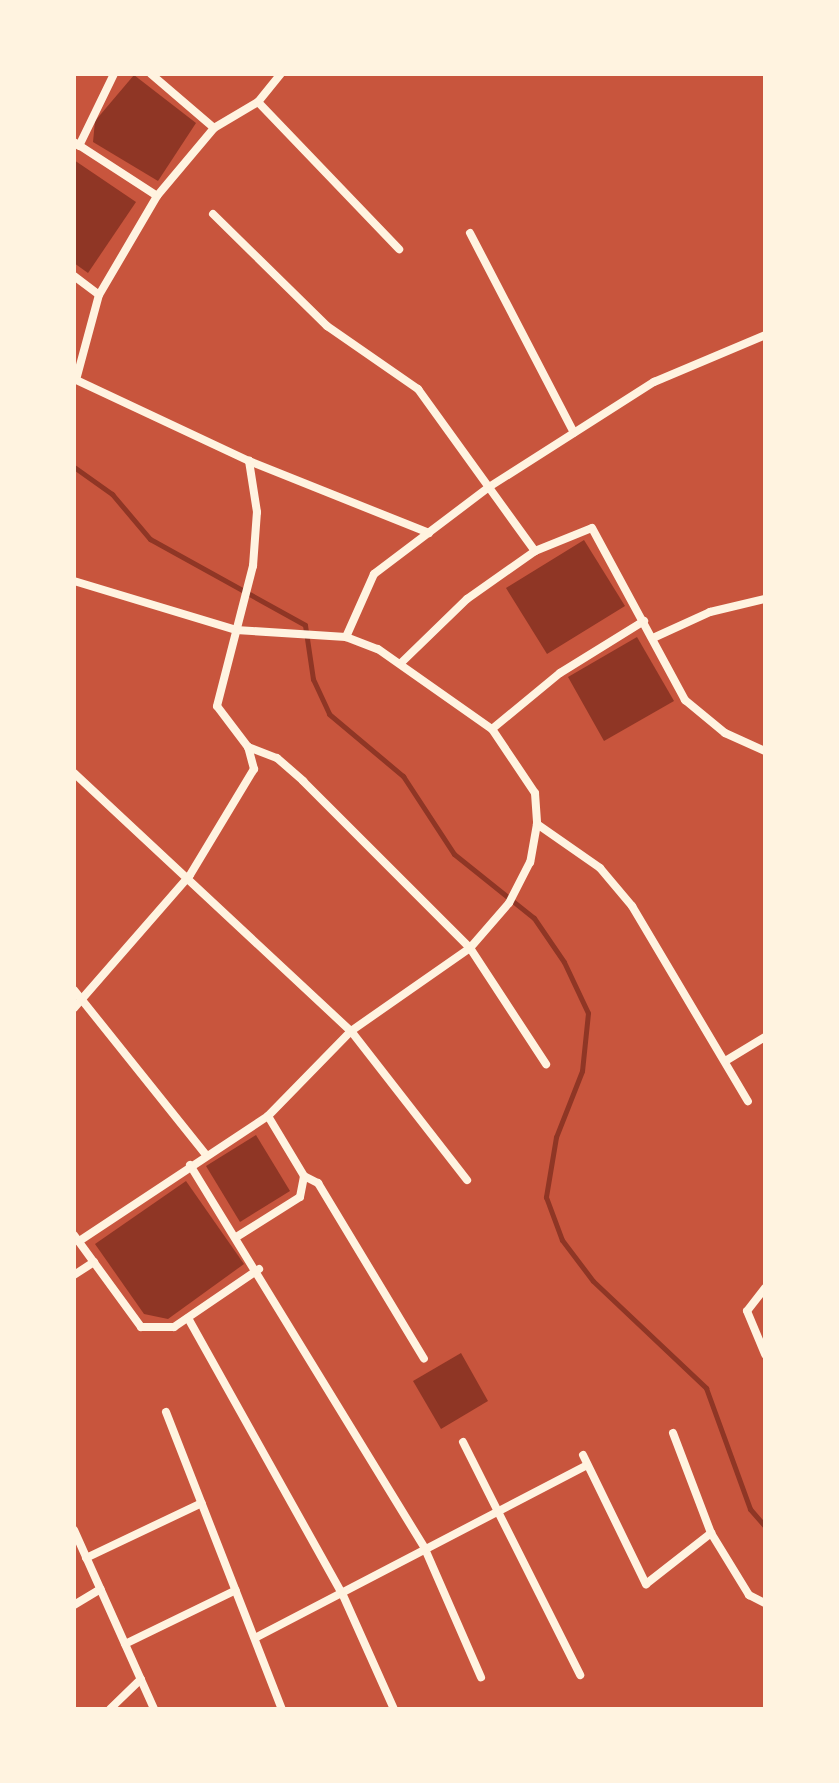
<!DOCTYPE html>
<html>
<head>
<meta charset="utf-8">
<style>
	body { margin:0 }
	#map { position:relative; width:839px; height:1783px; overflow:hidden; background:#c8553d; font-family:"Work Sans",sans-serif }
	div>[style] { position:absolute }
	.water>* { inset:0; background:#8f3625 }
	.stream>* { height:5px; margin:-2.5px; padding:0 2.5px; transform-origin:2.5px; border-radius:2.5px; background:#8f3625 }
	.minor>* { height:8px; margin:-4px; padding:0 4px; transform-origin:4px; border-radius:4px; background:#fff3e0 }
	span { translate:-50% -50%; white-space:nowrap; text-align:center; line-height:1.15; -webkit-text-stroke:7px #fff3e0; paint-order:stroke }
	.frame { position:absolute; inset:0; border:76px solid #fff3e0; pointer-events:none }
</style>
</head>
<body>
<div id="map">
	<div class="water">
		<div style="clip-path:polygon(134px 75px,196px 123px,158px 181px,93px 142px,95px 121px)"></div>
		<div style="clip-path:polygon(74px 160px,136px 202px,88px 273px,74px 263px)"></div>
		<div style="clip-path:polygon(584px 540px,625px 606px,547px 654px,506px 588px)"></div>
		<div style="clip-path:polygon(637px 637px,674px 701px,604px 741px,568px 677px)"></div>
		<div style="clip-path:polygon(256px 1135px,290px 1191px,240px 1222px,206px 1166px)"></div>
		<div style="clip-path:polygon(186px 1181px,244px 1264px,168px 1319px,144px 1314px,95px 1244px)"></div>
		<div style="clip-path:polygon(461px 1353px,488px 1401px,441px 1429px,413px 1381px)"></div>
	</div>
	<div class="stream">
		<div style="left:74px;top:467px;width:47px;rotate:35.4deg"></div>
		<div style="left:112px;top:494px;width:59px;rotate:49.8deg"></div>
		<div style="left:150px;top:539px;width:177px;rotate:29deg"></div>
		<div style="left:305px;top:625px;width:55px;rotate:81.6deg"></div>
		<div style="left:313px;top:679px;width:38px;rotate:65deg"></div>
		<div style="left:329px;top:714px;width:97px;rotate:40deg"></div>
		<div style="left:403px;top:776px;width:93px;rotate:56.8deg"></div>
		<div style="left:454px;top:854px;width:102px;rotate:38.7deg"></div>
		<div style="left:534px;top:918px;width:53px;rotate:55.7deg"></div>
		<div style="left:564px;top:962px;width:56px;rotate:64.8deg"></div>
		<div style="left:588px;top:1013px;width:58px;rotate:95.9deg"></div>
		<div style="left:582px;top:1071px;width:71px;rotate:111.5deg"></div>
		<div style="left:556px;top:1137px;width:61px;rotate:99.5deg"></div>
		<div style="left:546px;top:1197px;width:46px;rotate:69.6deg"></div>
		<div style="left:562px;top:1240px;width:51px;rotate:52.9deg"></div>
		<div style="left:593px;top:1281px;width:156px;rotate:43.4deg"></div>
		<div style="left:706px;top:1388px;width:129px;rotate:70deg"></div>
		<div style="left:750px;top:1509px;width:23px;rotate:49deg"></div>
	</div>
	<div class="minor">
		<div style="left:151px;top:74px;width:83px;rotate:40.6deg"></div>
		<div style="left:258px;top:102px;width:204px;rotate:46.2deg"></div>
		<div style="left:74px;top:142px;width:99px;rotate:33deg"></div>
		<div style="left:79px;top:146px;width:80px;rotate:-64.1deg"></div>
		<div style="left:213px;top:214px;width:160px;rotate:44.5deg"></div>
		<div style="left:327px;top:326px;width:111px;rotate:34.7deg"></div>
		<div style="left:418px;top:389px;width:200px;rotate:54.2deg"></div>
		<div style="left:470px;top:233px;width:225px;rotate:62.5deg"></div>
		<div style="left:74px;top:276px;width:31px;rotate:37deg"></div>
		<div style="left:249px;top:461px;width:194px;rotate:21.8deg"></div>
		<div style="left:74px;top:581px;width:169px;rotate:16.8deg"></div>
		<div style="left:236px;top:630px;width:110px;rotate:3.6deg"></div>
		<div style="left:346px;top:637px;width:34px;rotate:21deg"></div>
		<div style="left:378px;top:649px;width:139px;rotate:35.1deg"></div>
		<div style="left:492px;top:729px;width:77px;rotate:56.1deg"></div>
		<div style="left:535px;top:793px;width:31px;rotate:86deg"></div>
		<div style="left:537px;top:824px;width:39px;rotate:100deg"></div>
		<div style="left:530px;top:862px;width:46px;rotate:117.1deg"></div>
		<div style="left:509px;top:903px;width:60px;rotate:130.9deg"></div>
		<div style="left:470px;top:948px;width:145px;rotate:145.1deg"></div>
		<div style="left:351px;top:1031px;width:119px;rotate:134.3deg"></div>
		<div style="left:268px;top:1116px;width:227px;rotate:146.5deg"></div>
		<div style="left:346px;top:637px;width:69px;rotate:-66deg"></div>
		<div style="left:374px;top:574px;width:144px;rotate:-37.1deg"></div>
		<div style="left:489px;top:487px;width:196px;rotate:-32.5deg"></div>
		<div style="left:654px;top:382px;width:121px;rotate:-22.9deg"></div>
		<div style="left:653px;top:638px;width:63px;rotate:-24.5deg"></div>
		<div style="left:710px;top:612px;width:57px;rotate:-13.3deg"></div>
		<div style="left:401px;top:663px;width:92px;rotate:-44.1deg"></div>
		<div style="left:467px;top:599px;width:83px;rotate:-35.2deg"></div>
		<div style="left:535px;top:551px;width:61px;rotate:-22deg"></div>
		<div style="left:592px;top:528px;width:196px;rotate:61.6deg"></div>
		<div style="left:685px;top:700px;width:52px;rotate:39.5deg"></div>
		<div style="left:725px;top:733px;width:44px;rotate:24.2deg"></div>
		<div style="left:492px;top:729px;width:88px;rotate:-39.5deg"></div>
		<div style="left:560px;top:673px;width:99px;rotate:-31.8deg"></div>
		<div style="left:248px;top:747px;width:31px;rotate:21deg"></div>
		<div style="left:277px;top:758px;width:35px;rotate:41deg"></div>
		<div style="left:303px;top:781px;width:236px;rotate:45deg"></div>
		<div style="left:470px;top:948px;width:139px;rotate:56.8deg"></div>
		<div style="left:74px;top:773px;width:379px;rotate:43deg"></div>
		<div style="left:351px;top:1031px;width:189px;rotate:52.1deg"></div>
		<div style="left:537px;top:824px;width:77px;rotate:34.9deg"></div>
		<div style="left:600px;top:868px;width:50px;rotate:49.9deg"></div>
		<div style="left:632px;top:906px;width:227px;rotate:59.3deg"></div>
		<div style="left:74px;top:990px;width:211px;rotate:51.3deg"></div>
		<div style="left:74px;top:1008px;width:176px;rotate:-48.9deg"></div>
		<div style="left:190px;top:875px;width:124px;rotate:-58.9deg"></div>
		<div style="left:254px;top:769px;width:23px;rotate:-105deg"></div>
		<div style="left:248px;top:747px;width:51px;rotate:-127.1deg"></div>
		<div style="left:217px;top:706px;width:145px;rotate:-75.6deg"></div>
		<div style="left:253px;top:566px;width:54px;rotate:-85.8deg"></div>
		<div style="left:257px;top:512px;width:52px;rotate:-98.9deg"></div>
		<div style="left:249px;top:461px;width:191px;rotate:-154.9deg"></div>
		<div style="left:76px;top:380px;width:88px;rotate:-74.9deg"></div>
		<div style="left:99px;top:295px;width:115px;rotate:-59.6deg"></div>
		<div style="left:157px;top:196px;width:89px;rotate:-50deg"></div>
		<div style="left:214px;top:128px;width:51px;rotate:-30.6deg"></div>
		<div style="left:258px;top:102px;width:36px;rotate:-51deg"></div>
		<div style="left:727px;top:1060px;width:44px;rotate:-31.2deg"></div>
		<div style="left:268px;top:1116px;width:70px;rotate:59deg"></div>
		<div style="left:304px;top:1176px;width:16px;rotate:27deg"></div>
		<div style="left:318px;top:1183px;width:205px;rotate:58.9deg"></div>
		<div style="left:190px;top:1165px;width:450px;rotate:58.5deg"></div>
		<div style="left:425px;top:1549px;width:140px;rotate:66.4deg"></div>
		<div style="left:74px;top:1235px;width:114px;rotate:53.9deg"></div>
		<div style="left:141px;top:1327px;width:33px"></div>
		<div style="left:174px;top:1327px;width:103px;rotate:-34.3deg"></div>
		<div style="left:238px;top:1236px;width:73px;rotate:-32.2deg"></div>
		<div style="left:300px;top:1197px;width:21px;rotate:-79deg"></div>
		<div style="left:74px;top:1275px;width:24px;rotate:-33deg"></div>
		<div style="left:765px;top:1288px;width:29px;rotate:128deg"></div>
		<div style="left:747px;top:1311px;width:47px;rotate:67.3deg"></div>
		<div style="left:188px;top:1318px;width:315px;rotate:60.8deg"></div>
		<div style="left:342px;top:1593px;width:127px;rotate:65.9deg"></div>
		<div style="left:166px;top:1412px;width:319px;rotate:68.7deg"></div>
		<div style="left:463px;top:1442px;width:261px;rotate:63.3deg"></div>
		<div style="left:583px;top:1455px;width:144px;rotate:64deg"></div>
		<div style="left:646px;top:1584px;width:83px;rotate:-38.1deg"></div>
		<div style="left:711px;top:1533px;width:107px;rotate:-110.8deg"></div>
		<div style="left:74px;top:1530px;width:196px;rotate:65.9deg"></div>
		<div style="left:711px;top:1533px;width:73px;rotate:58.5deg"></div>
		<div style="left:749px;top:1595px;width:18px;rotate:27deg"></div>
		<div style="left:86px;top:1558px;width:128px;rotate:-25.4deg"></div>
		<div style="left:74px;top:1605px;width:31px;rotate:-31deg"></div>
		<div style="left:255px;top:1638px;width:373px;rotate:-27.5deg"></div>
		<div style="left:125px;top:1644px;width:123px;rotate:-25.9deg"></div>
		<div style="left:110px;top:1709px;width:43px;rotate:-44.1deg"></div>
	</div>
	<div class="frame"></div>
</div>
</body>
</html>
